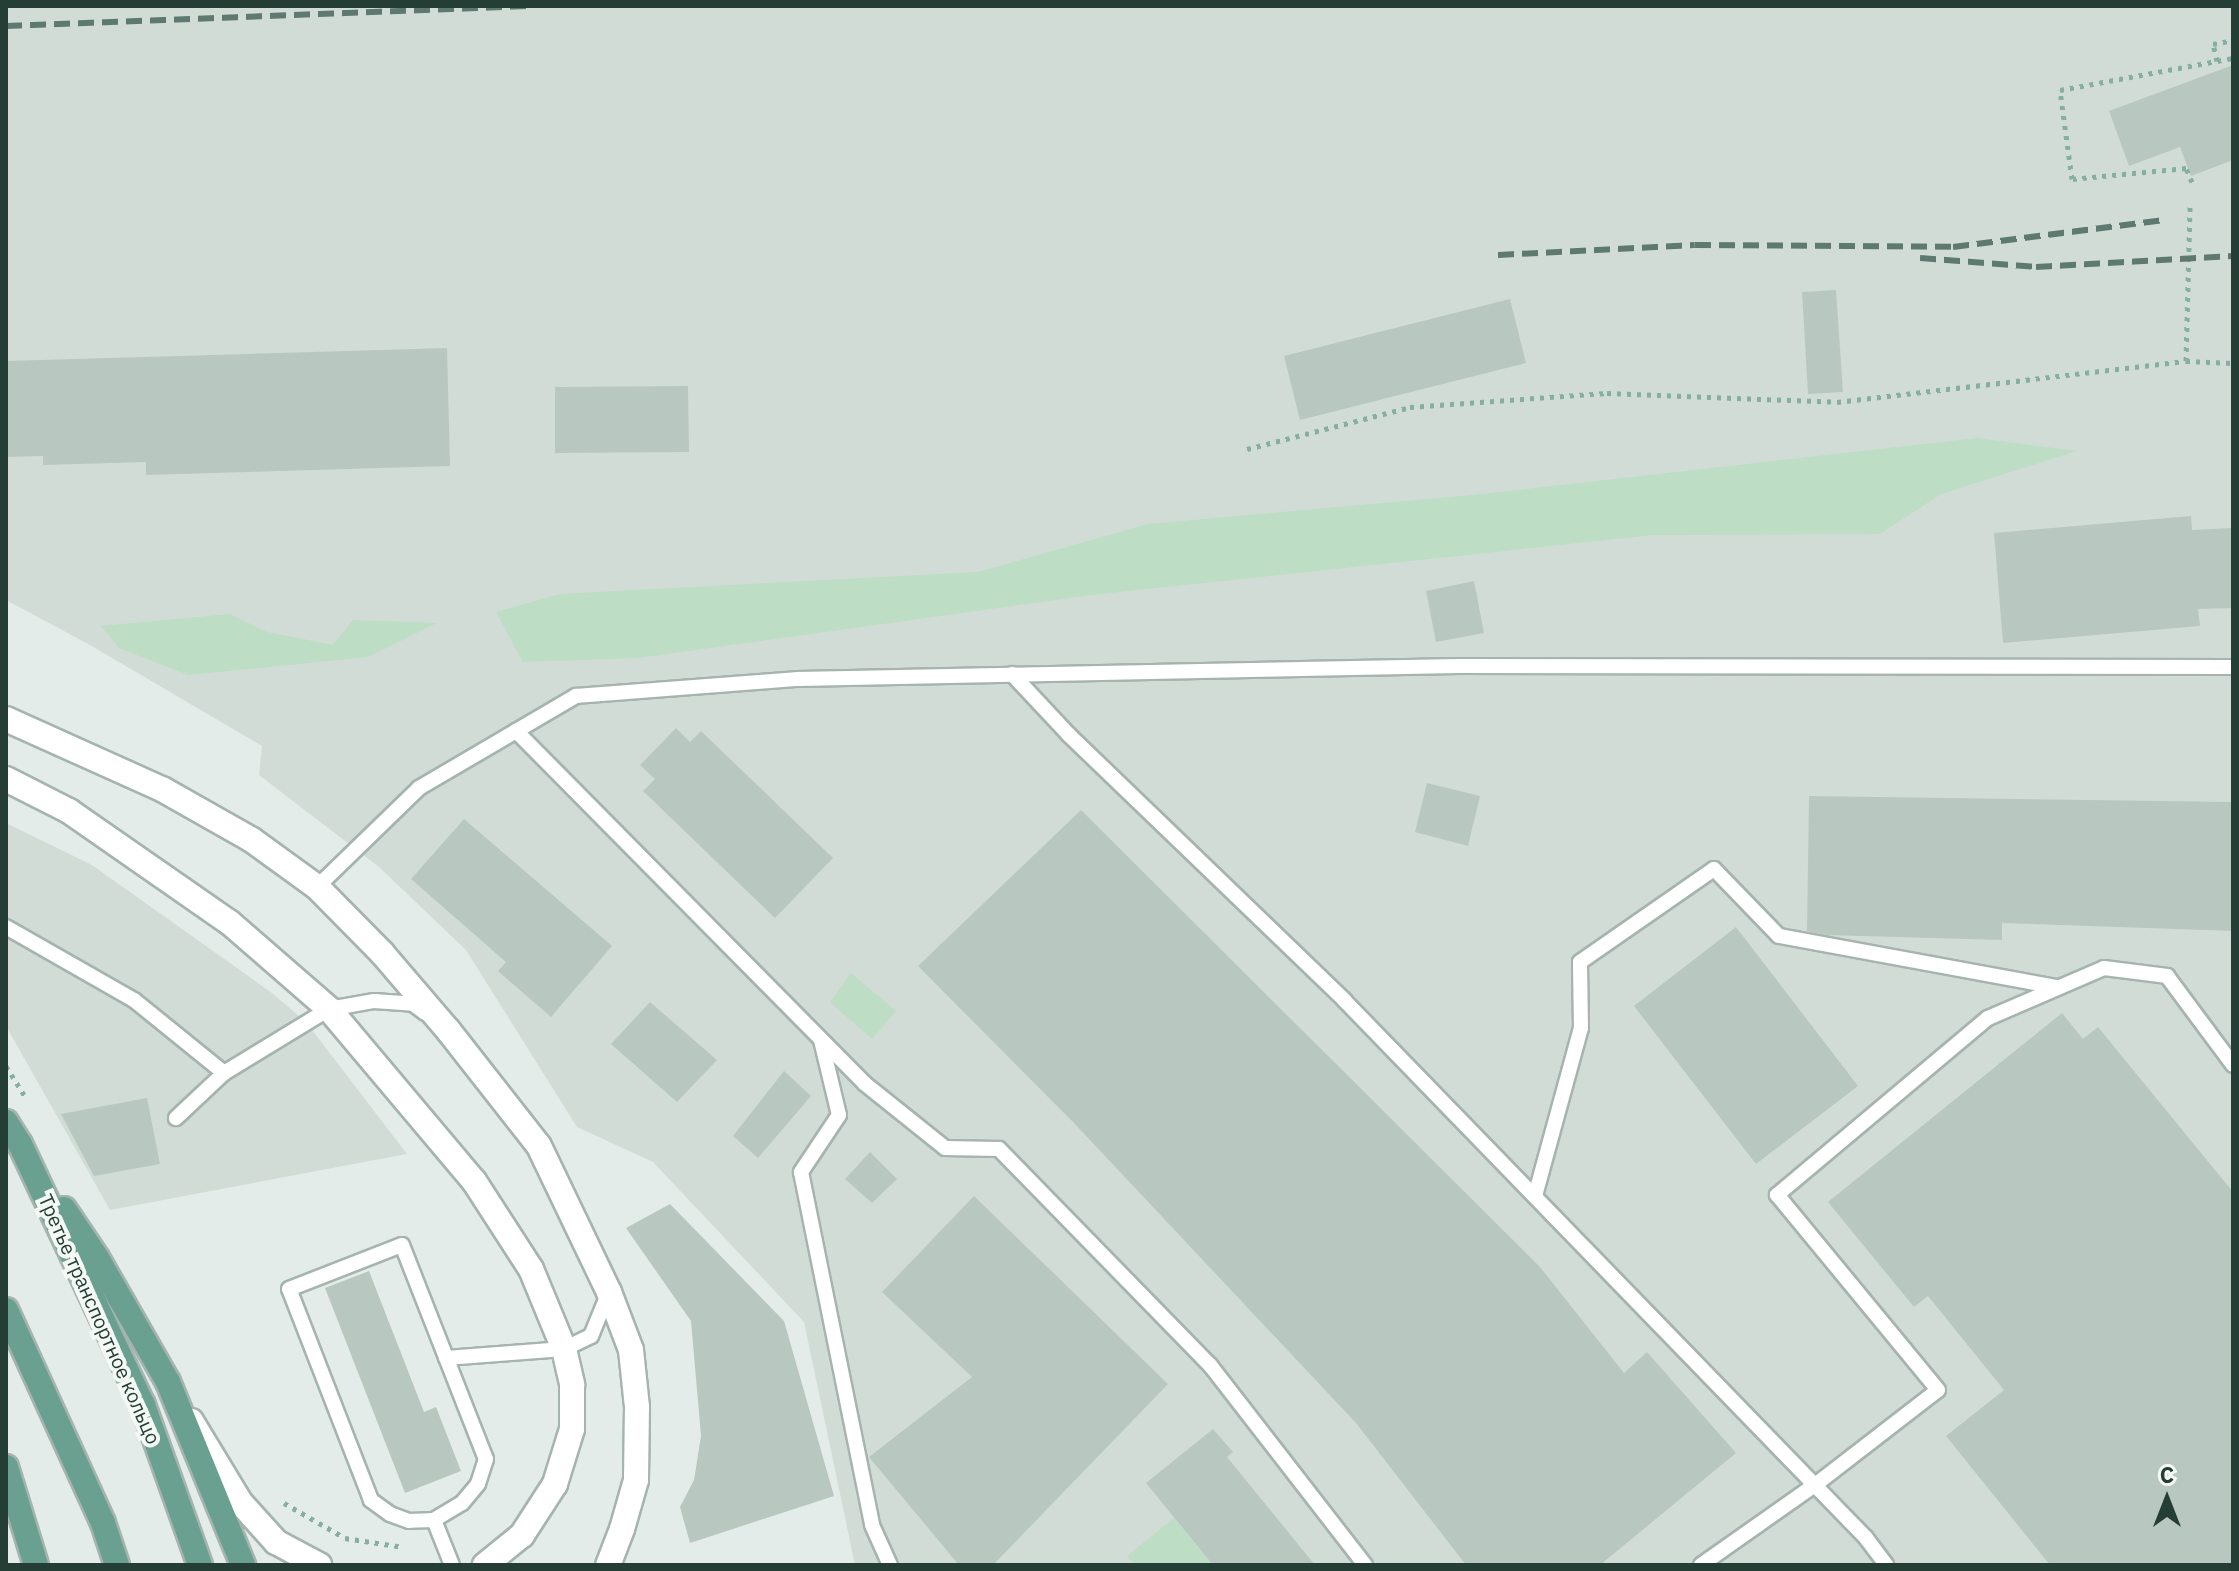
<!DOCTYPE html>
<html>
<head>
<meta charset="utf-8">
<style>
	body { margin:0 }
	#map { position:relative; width:2239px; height:1571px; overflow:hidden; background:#e3ece8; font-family:"IBM Plex Sans",sans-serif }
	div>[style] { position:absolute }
	.built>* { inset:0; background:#d1dcd7 }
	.green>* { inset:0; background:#bdddc4 }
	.building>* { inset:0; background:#b9c7c1 }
	.path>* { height:5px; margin-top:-2.5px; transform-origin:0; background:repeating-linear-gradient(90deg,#85afa0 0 4px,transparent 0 10px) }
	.roads { filter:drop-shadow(2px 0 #a6b4af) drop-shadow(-2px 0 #a6b4af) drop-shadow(0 2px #a6b4af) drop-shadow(0 -2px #a6b4af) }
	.lane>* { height:14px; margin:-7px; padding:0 7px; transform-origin:7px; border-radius:7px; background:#fff }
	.secondary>* { height:24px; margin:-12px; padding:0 12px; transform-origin:12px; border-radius:12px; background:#fff }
	.primary>* { height:24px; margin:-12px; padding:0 12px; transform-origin:12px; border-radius:12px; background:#6aa090 }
	.rail>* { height:6px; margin-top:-3px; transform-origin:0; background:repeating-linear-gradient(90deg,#5e7970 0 16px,transparent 0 24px) }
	span { translate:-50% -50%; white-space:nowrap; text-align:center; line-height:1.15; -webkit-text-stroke:8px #f4f9f6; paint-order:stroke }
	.street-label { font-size:20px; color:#243d35 }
	.frame { position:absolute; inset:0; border:8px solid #243d35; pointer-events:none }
	.north { position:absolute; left:2127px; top:1459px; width:80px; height:80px; -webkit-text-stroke:6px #f4f9f6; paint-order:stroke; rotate:0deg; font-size:22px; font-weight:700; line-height:32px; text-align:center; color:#243d35 }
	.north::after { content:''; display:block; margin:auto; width:28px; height:36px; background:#243d35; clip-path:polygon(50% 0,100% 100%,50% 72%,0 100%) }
</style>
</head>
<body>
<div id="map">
	<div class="built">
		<div style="clip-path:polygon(6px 6px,2233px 6px,2233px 1565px,855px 1565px,804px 1322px,653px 1162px,577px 1127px,466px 950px,379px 867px,259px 775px,262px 746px,90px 645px,6px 600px)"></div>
		<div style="clip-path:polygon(6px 823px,92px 865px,272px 993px,306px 1022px,407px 1154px,110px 1210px,6px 1026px)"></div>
	</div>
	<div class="green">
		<div style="clip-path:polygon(1977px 438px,2077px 451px,1941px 494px,1880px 534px,1654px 535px,1091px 595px,638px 658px,523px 662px,496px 612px,560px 594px,978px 572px,1148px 524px,1472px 495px)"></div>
		<div style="clip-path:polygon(230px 614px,267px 632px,333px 645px,353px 620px,437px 623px,368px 657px,188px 675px,119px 648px,101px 626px)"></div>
		<div style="clip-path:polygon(851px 973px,896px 1011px,872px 1039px,830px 1002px)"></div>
		<div style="clip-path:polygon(1174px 1518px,1213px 1565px,1135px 1565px,1127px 1556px)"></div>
	</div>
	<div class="building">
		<div style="clip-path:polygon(2233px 65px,2233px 160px,2191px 176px,2180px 147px,2129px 166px,2109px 111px)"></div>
		<div style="clip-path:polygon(1836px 290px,1843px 392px,1808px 394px,1802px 292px)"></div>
		<div style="clip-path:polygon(1510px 299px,1526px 363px,1300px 420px,1284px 356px)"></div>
		<div style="clip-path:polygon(447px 348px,450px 466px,146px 475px,146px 462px,43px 465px,43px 456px,6px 457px,6px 361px)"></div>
		<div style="clip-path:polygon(688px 386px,689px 452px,555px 453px,555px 387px)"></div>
		<div style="clip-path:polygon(2191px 516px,2192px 530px,2233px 528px,2233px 608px,2198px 609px,2200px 626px,2003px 643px,1994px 533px)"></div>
		<div style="clip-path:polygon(1474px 581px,1484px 633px,1436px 642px,1426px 591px)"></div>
		<div style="clip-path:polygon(676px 728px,690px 742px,701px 731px,833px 858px,775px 918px,643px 791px,655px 779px,640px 765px)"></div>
		<div style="clip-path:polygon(1427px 783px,1480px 796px,1468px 846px,1415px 832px)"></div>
		<div style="clip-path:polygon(1809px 796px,2233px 802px,2233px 931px,2002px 923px,2002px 940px,1827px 935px,1807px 931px)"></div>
		<div style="clip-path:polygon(1081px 810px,1540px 1267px,1624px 1373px,1647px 1352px,1736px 1453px,1600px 1565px,1466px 1565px,1356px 1423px,1074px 1123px,918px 966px)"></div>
		<div style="clip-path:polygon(464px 819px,612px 946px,551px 1017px,498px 971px,506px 962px,411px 879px)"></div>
		<div style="clip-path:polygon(1736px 927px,1858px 1086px,1756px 1164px,1634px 1006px)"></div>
		<div style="clip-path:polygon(650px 1002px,717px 1060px,677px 1102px,611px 1044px)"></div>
		<div style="clip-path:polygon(2062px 1013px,2083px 1039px,2098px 1027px,2233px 1192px,2233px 1565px,2050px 1565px,1946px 1436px,2004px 1390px,1928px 1296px,1914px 1307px,1828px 1202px)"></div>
		<div style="clip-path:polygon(784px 1071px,811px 1096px,758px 1158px,733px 1136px)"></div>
		<div style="clip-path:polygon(147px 1098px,160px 1164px,94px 1176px,61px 1114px)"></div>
		<div style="clip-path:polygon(870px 1152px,897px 1179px,872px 1203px,845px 1179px)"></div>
		<div style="clip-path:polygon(974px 1196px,1168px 1384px,993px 1565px,959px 1565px,869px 1457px,972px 1377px,882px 1292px)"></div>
		<div style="clip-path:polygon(670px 1204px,784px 1321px,834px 1496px,690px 1543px,680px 1507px,694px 1480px,701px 1436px,691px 1321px,626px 1228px)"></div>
		<div style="clip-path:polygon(369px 1271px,424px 1412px,436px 1407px,461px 1471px,405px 1493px,325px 1288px)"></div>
		<div style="clip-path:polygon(1213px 1429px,1233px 1452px,1227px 1457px,1315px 1565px,1213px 1565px,1146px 1483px)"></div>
	</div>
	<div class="path">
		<div style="left:2217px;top:61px;width:17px;rotate:-103deg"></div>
		<div style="left:2213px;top:44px;width:20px;rotate:-11deg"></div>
		<div style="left:2192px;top:182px;width:15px;rotate:-113deg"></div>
		<div style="left:2186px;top:168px;width:115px;rotate:174.5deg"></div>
		<div style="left:2072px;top:179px;width:90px;rotate:-97.7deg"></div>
		<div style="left:2060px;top:90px;width:176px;rotate:-10.5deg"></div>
		<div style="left:2186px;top:361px;width:156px;rotate:-88.5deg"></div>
		<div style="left:1247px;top:449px;width:168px;rotate:-14.4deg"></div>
		<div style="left:1410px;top:407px;width:197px;rotate:-4.1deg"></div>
		<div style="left:1607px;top:393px;width:230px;rotate:2.2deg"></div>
		<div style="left:1837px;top:402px;width:351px;rotate:-6.7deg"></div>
		<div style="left:2186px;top:361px;width:47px;rotate:2.4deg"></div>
		<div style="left:6px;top:1066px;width:36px;rotate:58deg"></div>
		<div style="left:284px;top:1503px;width:70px;rotate:29.8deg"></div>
		<div style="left:345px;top:1538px;width:59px;rotate:8.8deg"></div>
	</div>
	<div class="roads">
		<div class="lane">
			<div style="left:1012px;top:674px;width:83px;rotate:46.9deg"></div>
			<div style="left:1069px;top:735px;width:382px;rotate:43.9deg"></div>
			<div style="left:1344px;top:1000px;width:750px;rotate:45.86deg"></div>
			<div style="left:1866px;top:1538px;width:34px;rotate:53deg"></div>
			<div style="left:516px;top:731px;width:495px;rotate:45.3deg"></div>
			<div style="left:864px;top:1083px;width:104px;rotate:38.7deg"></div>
			<div style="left:945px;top:1148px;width:54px;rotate:1.1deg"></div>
			<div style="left:999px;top:1149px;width:302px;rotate:45.7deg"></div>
			<div style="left:1210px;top:1365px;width:253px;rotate:52.2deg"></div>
			<div style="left:317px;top:887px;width:142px;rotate:-44.1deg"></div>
			<div style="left:419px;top:788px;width:182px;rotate:-30.4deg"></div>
			<div style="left:576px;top:696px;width:223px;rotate:-4.4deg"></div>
			<div style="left:798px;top:679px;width:661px;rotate:-1.13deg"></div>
			<div style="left:1459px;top:666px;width:774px;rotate:0.07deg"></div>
			<div style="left:6px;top:927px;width:147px;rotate:29.7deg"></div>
			<div style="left:134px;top:1000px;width:116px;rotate:39deg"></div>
			<div style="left:224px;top:1073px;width:66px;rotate:136.8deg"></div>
			<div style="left:821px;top:1040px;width:77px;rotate:76.5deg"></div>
			<div style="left:839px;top:1115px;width:69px;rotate:123.7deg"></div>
			<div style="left:801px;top:1172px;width:360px;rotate:78.6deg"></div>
			<div style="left:872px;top:1525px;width:44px;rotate:65.8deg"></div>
			<div style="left:224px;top:1073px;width:123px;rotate:-31.4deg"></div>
			<div style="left:329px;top:1009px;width:46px;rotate:-10.1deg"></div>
			<div style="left:374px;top:1001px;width:39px;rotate:4deg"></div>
			<div style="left:413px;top:1004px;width:15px;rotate:37deg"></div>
			<div style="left:1535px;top:1196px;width:174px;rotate:-74.7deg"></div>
			<div style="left:1581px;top:1028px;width:66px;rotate:-90.9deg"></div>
			<div style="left:1580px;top:962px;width:163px;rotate:-34.8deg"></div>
			<div style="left:1714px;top:869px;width:93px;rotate:45.9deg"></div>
			<div style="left:1779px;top:936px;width:284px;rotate:10.4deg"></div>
			<div style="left:402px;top:1245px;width:230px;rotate:68.6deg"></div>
			<div style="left:486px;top:1459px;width:26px;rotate:108deg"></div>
			<div style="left:478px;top:1484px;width:25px;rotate:130deg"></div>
			<div style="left:462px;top:1503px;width:33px;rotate:149deg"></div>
			<div style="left:434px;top:1520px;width:25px;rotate:178deg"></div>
			<div style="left:409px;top:1521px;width:20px;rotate:-160deg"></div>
			<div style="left:390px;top:1514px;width:24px;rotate:-144deg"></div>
			<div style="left:371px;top:1500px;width:226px;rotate:-111.2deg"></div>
			<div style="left:289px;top:1289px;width:121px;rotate:-21.3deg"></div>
			<div style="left:446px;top:1358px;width:118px;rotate:-4.4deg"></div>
			<div style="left:564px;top:1349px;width:30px;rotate:-26deg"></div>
			<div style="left:591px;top:1336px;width:48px;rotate:-67.8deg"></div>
			<div style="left:434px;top:1520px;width:48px;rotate:68.2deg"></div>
			<div style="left:1701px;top:1565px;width:139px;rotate:-35.1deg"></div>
			<div style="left:1815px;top:1485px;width:155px;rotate:-37.7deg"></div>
			<div style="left:1938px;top:1390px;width:253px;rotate:-129.5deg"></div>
			<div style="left:1777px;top:1195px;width:275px;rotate:-40deg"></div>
			<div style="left:1988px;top:1018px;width:126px;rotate:-23.3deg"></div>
			<div style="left:2104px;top:968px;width:64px;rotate:7.2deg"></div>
			<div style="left:2167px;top:976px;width:111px;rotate:53.4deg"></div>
		</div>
		<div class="secondary">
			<div style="left:6px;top:719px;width:171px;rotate:24.2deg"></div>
			<div style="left:162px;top:789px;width:103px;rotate:29.5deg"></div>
			<div style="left:252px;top:840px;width:80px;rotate:35.9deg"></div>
			<div style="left:317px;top:887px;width:93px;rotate:45.4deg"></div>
			<div style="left:382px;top:953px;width:101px;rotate:49.4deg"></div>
			<div style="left:448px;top:1030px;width:147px;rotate:51.9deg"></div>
			<div style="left:539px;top:1146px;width:162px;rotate:64.4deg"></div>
			<div style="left:609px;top:1292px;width:62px;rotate:69.2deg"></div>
			<div style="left:631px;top:1350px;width:57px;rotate:84deg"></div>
			<div style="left:637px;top:1407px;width:73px;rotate:90.8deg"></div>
			<div style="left:636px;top:1480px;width:51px;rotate:105.9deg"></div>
			<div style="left:622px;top:1529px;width:39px;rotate:111deg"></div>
			<div style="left:6px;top:779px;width:71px;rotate:26.9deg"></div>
			<div style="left:69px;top:811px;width:195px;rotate:34.8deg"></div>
			<div style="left:229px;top:922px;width:133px;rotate:41deg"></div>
			<div style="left:329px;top:1009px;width:225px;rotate:49.9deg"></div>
			<div style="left:474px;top:1181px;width:105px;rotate:57.1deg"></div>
			<div style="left:531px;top:1269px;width:87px;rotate:67.6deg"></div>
			<div style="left:564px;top:1349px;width:37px;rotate:77deg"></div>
			<div style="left:572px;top:1385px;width:44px;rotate:90deg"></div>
			<div style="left:572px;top:1429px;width:58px;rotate:107.2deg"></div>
			<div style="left:555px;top:1484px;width:61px;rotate:122.9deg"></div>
			<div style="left:522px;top:1535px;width:48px;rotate:141deg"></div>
			<div style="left:191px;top:1421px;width:95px;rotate:58.8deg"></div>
			<div style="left:240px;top:1502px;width:54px;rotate:48deg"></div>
			<div style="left:276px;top:1542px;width:49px;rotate:28.1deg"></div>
		</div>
		<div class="primary">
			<div style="left:6px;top:1122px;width:26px;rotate:58deg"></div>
			<div style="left:20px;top:1144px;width:289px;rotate:64.8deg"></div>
			<div style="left:143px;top:1405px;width:170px;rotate:70.4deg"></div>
			<div style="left:64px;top:1209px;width:59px;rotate:56deg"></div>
			<div style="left:97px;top:1258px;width:143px;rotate:60.2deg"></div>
			<div style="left:168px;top:1382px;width:198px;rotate:67.7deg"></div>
			<div style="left:6px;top:1310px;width:234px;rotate:65.5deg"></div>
			<div style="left:103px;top:1523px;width:44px;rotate:71.6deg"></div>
			<div style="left:6px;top:1467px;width:102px;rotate:73deg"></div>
		</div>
	</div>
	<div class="rail">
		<div style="left:6px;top:26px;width:522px;rotate:-2.19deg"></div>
		<div style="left:1498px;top:255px;width:197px;rotate:-2.9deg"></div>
		<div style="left:1695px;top:245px;width:258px;rotate:0.4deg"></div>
		<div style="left:1953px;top:247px;width:213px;rotate:-7.3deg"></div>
		<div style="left:1920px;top:258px;width:116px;rotate:4.4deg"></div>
		<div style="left:2036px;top:267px;width:197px;rotate:-3.2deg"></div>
	</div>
	<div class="street-label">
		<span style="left:100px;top:1319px;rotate:66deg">Третье транспортное кольцо</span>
	</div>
	<div class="frame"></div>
	<div class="north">С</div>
</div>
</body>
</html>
